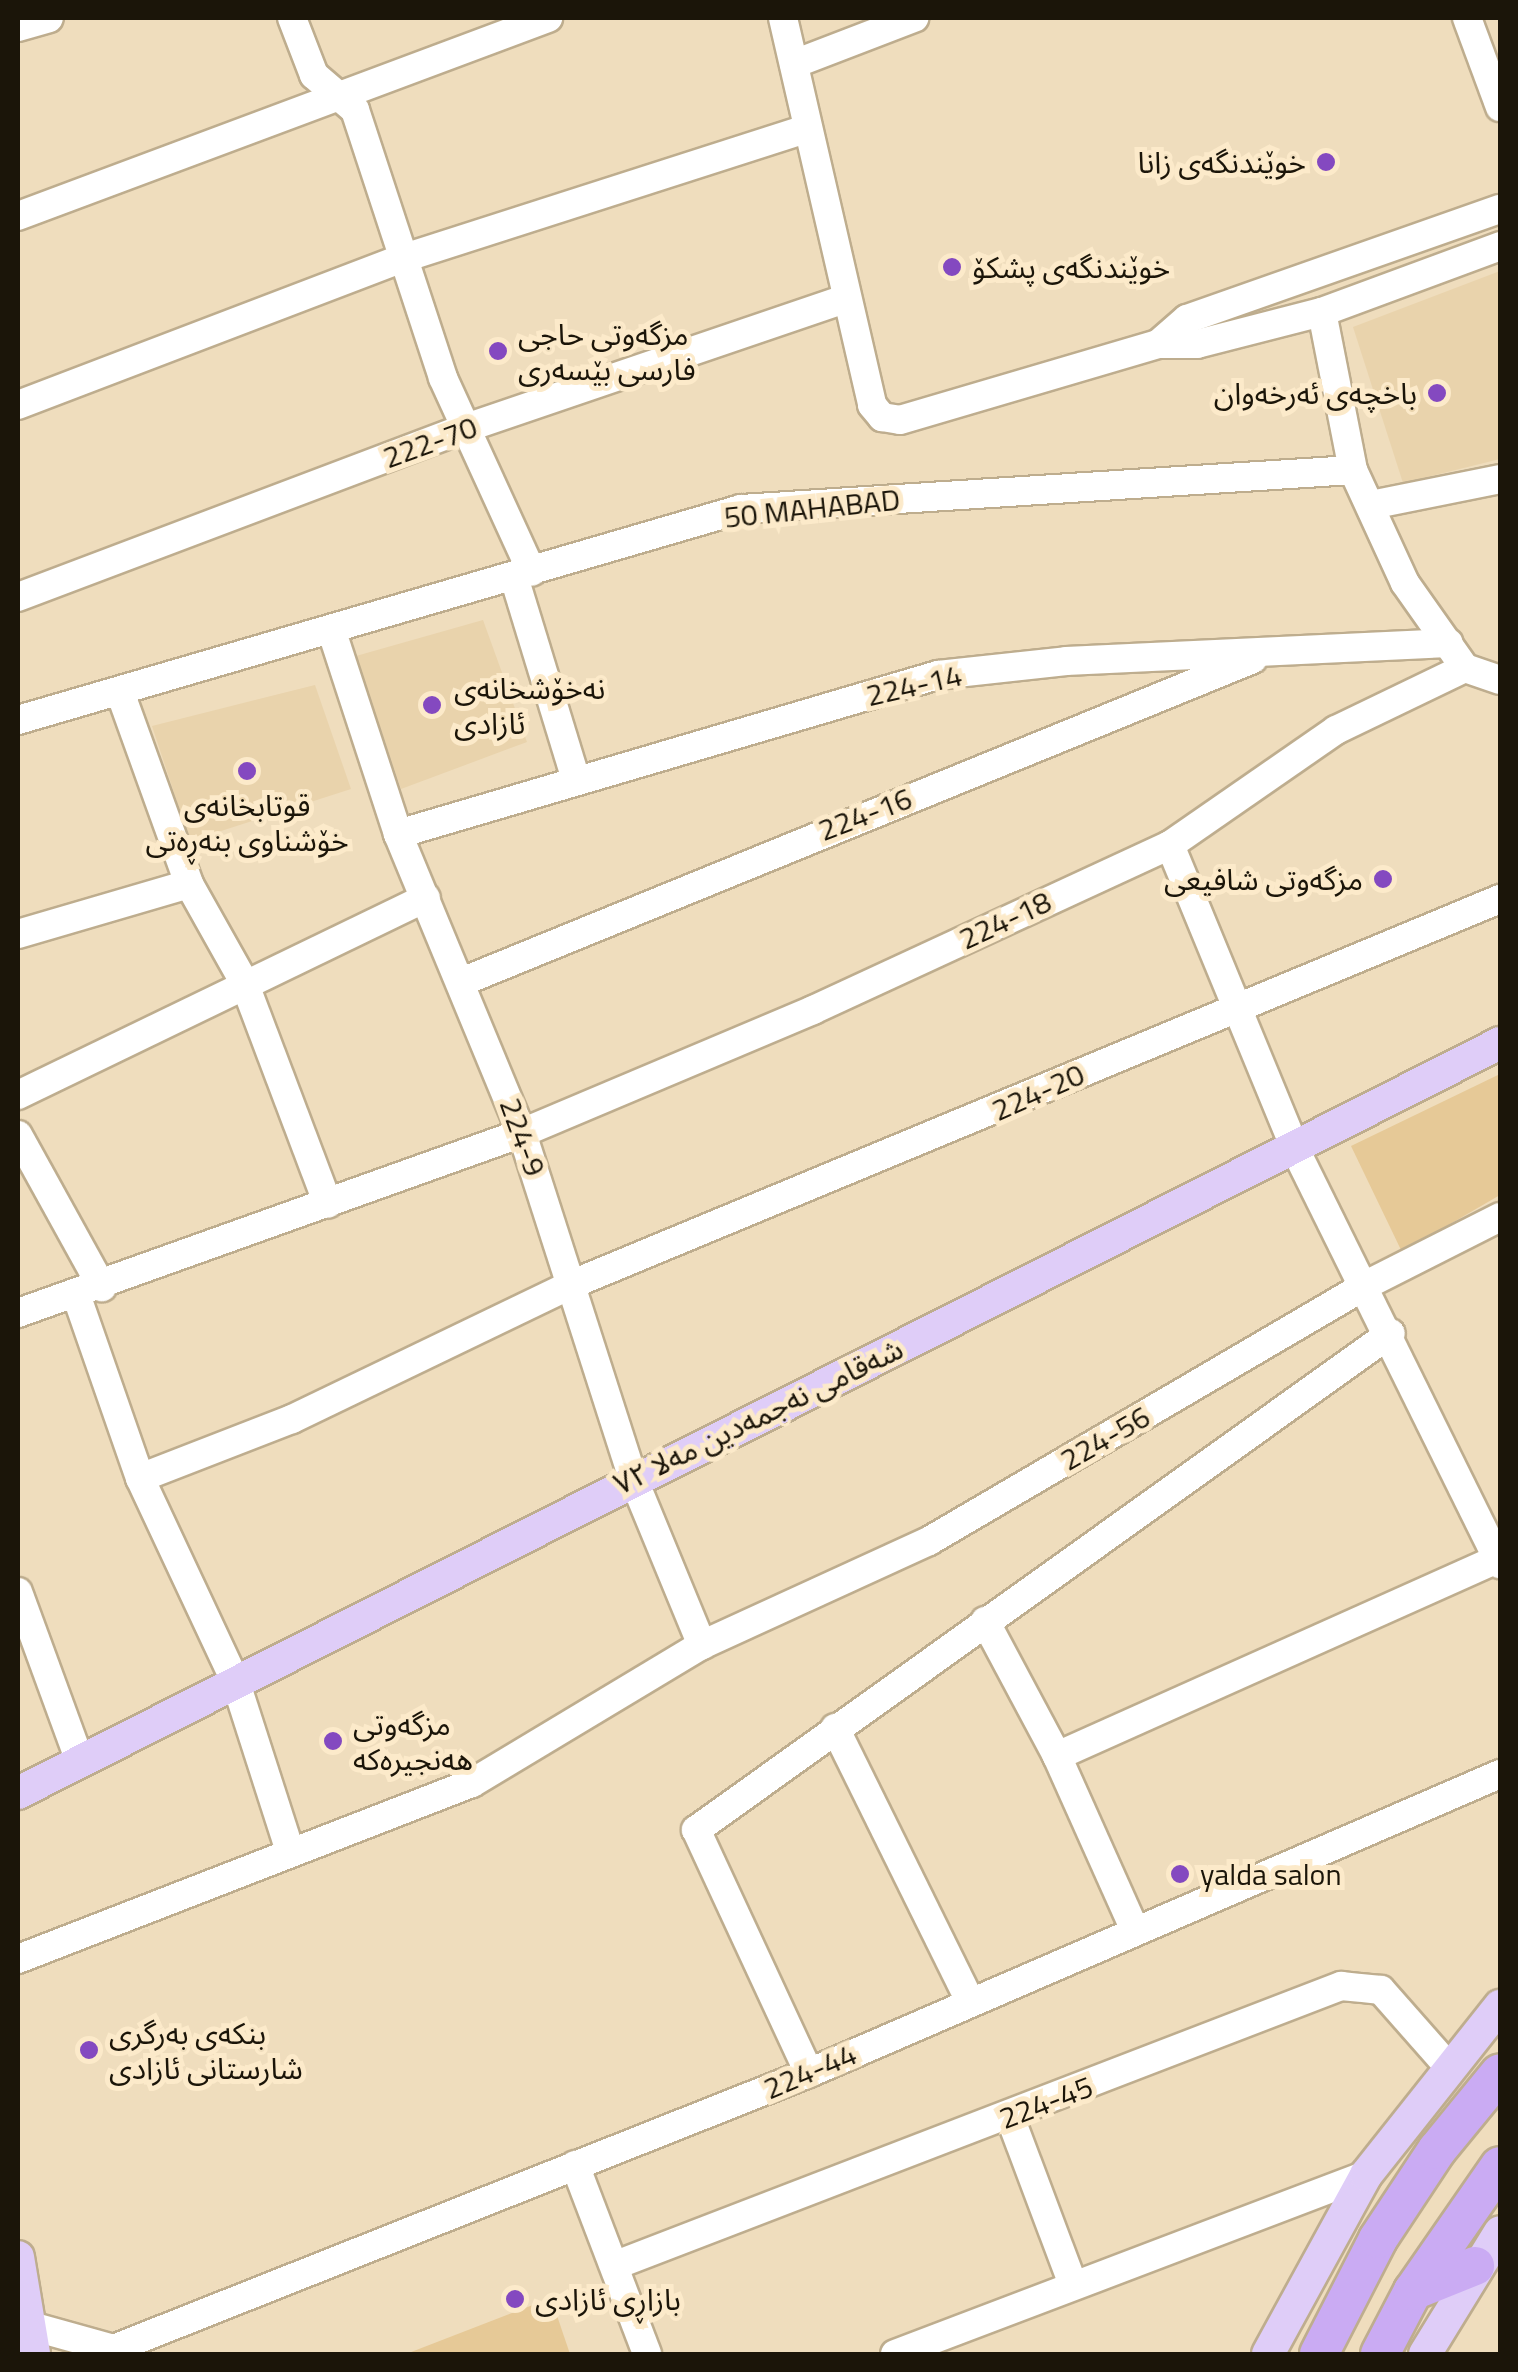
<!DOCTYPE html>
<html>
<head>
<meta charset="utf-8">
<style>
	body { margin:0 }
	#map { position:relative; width:1518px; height:2372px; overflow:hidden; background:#efddbd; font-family:"Titillium Web","Noto Sans Arabic",sans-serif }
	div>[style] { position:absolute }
	.built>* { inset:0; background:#e9d3ac }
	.green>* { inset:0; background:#e6c997 }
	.roads { filter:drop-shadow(2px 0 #bead8e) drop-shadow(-2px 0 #bead8e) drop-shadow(0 2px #bead8e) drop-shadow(0 -2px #bead8e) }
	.minor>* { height:28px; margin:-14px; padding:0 14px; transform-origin:14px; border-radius:14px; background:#fff }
	.major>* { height:32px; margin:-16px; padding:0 16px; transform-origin:16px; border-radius:16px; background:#dfcdf8 }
	.highway>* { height:38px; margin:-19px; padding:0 19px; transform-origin:19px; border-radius:19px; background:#caabf3 }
	.dots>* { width:28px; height:28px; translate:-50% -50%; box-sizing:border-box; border:5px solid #fceaca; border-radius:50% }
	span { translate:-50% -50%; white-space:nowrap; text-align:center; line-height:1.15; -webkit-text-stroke:10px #fceaca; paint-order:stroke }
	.poi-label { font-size:30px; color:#1b1509 }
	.right { translate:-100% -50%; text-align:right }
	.left { translate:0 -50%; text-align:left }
	.street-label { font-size:30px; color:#1b1509 }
	.frame { position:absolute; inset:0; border:20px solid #1b1509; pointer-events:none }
</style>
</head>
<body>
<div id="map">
	<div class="built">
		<div style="clip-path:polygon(1500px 271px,1500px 459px,1403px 483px,1353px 327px)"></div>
		<div style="clip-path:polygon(483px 620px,527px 742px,401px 789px,356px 656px)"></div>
		<div style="clip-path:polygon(315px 685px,351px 789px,190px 841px,152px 726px)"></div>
	</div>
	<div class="green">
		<div style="clip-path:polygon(1500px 1074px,1500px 1195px,1402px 1252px,1351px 1146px)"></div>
		<div style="clip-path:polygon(551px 2298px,570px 2354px,406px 2354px)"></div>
	</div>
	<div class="roads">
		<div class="minor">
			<div style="left:292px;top:18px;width:61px;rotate:68.9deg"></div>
			<div style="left:314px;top:75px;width:54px;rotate:40.5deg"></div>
			<div style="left:355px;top:110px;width:282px;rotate:71.8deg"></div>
			<div style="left:443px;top:378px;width:213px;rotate:65.4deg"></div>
			<div style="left:783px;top:18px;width:397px;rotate:77deg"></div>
			<div style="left:872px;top:405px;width:16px;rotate:50deg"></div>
			<div style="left:882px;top:417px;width:18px;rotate:9deg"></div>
			<div style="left:900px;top:420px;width:269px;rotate:-16.4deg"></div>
			<div style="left:1158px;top:344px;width:39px"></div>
			<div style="left:1197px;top:344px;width:129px;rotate:-14.4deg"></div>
			<div style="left:1322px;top:312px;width:190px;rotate:-20.3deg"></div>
			<div style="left:1467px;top:18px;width:95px;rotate:69.7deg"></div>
			<div style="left:18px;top:27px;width:32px;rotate:-16deg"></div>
			<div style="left:794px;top:64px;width:129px;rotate:-21deg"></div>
			<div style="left:18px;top:216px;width:566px;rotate:-20.48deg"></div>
			<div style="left:1158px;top:344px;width:38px;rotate:-41deg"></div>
			<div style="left:1187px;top:319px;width:332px;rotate:-19.4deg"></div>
			<div style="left:18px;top:405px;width:410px;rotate:-20.9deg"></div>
			<div style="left:401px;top:259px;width:426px;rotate:-17.8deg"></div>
			<div style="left:1353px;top:470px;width:124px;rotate:65.3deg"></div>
			<div style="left:1405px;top:583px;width:104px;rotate:54.8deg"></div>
			<div style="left:1465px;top:668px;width:37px;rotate:19deg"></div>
			<div style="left:1371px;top:505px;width:132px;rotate:-11.4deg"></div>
			<div style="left:514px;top:577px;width:209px;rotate:73deg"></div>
			<div style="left:18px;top:597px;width:479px;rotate:-20.7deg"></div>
			<div style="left:466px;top:428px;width:401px;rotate:-18.8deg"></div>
			<div style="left:332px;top:632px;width:213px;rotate:71.9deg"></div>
			<div style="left:398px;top:834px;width:324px;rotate:67.5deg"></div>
			<div style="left:522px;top:1133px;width:362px;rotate:72.2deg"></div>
			<div style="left:633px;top:1478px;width:181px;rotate:67.6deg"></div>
			<div style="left:120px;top:692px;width:204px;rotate:70.2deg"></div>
			<div style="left:189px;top:884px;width:112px;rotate:60.7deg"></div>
			<div style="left:244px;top:982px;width:237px;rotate:69.3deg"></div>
			<div style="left:18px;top:720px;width:753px;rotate:-16.27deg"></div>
			<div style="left:741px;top:509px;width:613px;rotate:-3.65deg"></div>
			<div style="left:1353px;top:470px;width:161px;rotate:-101.1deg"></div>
			<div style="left:398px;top:834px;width:563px;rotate:-16.41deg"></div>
			<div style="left:938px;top:675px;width:129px;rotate:-6.2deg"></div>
			<div style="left:1066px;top:661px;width:383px;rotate:-2.7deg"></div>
			<div style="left:1170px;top:845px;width:331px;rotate:67.6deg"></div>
			<div style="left:1296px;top:1151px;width:461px;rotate:63.7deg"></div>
			<div style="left:18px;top:934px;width:178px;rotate:-16.3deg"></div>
			<div style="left:464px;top:981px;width:852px;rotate:-22.2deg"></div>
			<div style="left:18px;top:1095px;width:453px;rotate:-25.8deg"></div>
			<div style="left:18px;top:1135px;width:174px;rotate:61.1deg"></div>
			<div style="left:77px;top:1297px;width:192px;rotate:70.8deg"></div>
			<div style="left:140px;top:1478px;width:226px;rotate:64.9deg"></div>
			<div style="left:236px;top:1683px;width:176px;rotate:72.2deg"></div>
			<div style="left:18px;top:1313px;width:535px;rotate:-19.65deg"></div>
			<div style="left:522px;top:1133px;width:316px;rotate:-22.9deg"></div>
			<div style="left:813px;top:1010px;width:393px;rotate:-24.8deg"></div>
			<div style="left:1170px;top:845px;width:202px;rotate:-34.7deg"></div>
			<div style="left:1336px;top:730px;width:143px;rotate:-25.7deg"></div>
			<div style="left:140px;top:1478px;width:163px;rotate:-21.2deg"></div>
			<div style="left:292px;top:1419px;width:314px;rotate:-25.7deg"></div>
			<div style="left:575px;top:1283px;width:1002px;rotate:-22.55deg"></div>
			<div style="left:18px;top:1592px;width:180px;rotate:69.9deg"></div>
			<div style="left:985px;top:1621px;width:153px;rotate:61.9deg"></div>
			<div style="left:1057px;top:1756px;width:191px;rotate:65.9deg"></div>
			<div style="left:835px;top:1728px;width:305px;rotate:63.7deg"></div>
			<div style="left:1057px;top:1756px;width:483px;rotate:-24.1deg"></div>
			<div style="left:18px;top:1959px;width:487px;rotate:-21.2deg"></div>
			<div style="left:472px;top:1783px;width:268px;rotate:-31deg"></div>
			<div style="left:702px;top:1645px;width:250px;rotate:-24.6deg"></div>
			<div style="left:929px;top:1541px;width:509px;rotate:-30.35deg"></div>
			<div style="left:1368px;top:1284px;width:148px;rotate:-26.9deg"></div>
			<div style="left:809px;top:2073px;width:268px;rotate:-114.9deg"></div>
			<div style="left:696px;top:1830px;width:854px;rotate:-35.57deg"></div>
			<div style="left:1010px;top:2117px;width:176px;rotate:69.4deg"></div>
			<div style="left:575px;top:2165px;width:202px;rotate:69.1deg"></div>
			<div style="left:616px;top:2265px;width:777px;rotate:-21.05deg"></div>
			<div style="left:1341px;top:1986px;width:40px;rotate:5.7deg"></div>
			<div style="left:1381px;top:1990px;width:101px;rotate:48.6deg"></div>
			<div style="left:31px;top:2326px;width:82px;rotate:15.6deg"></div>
			<div style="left:101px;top:2354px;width:762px;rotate:-21.65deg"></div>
			<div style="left:809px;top:2073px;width:753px;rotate:-23.4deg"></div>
			<div style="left:895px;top:2354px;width:504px;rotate:-20.81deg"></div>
		</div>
		<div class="major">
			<div style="left:18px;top:1793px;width:1661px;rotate:-26.84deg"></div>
			<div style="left:18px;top:2257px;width:98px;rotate:80.6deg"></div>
			<div style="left:1268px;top:2354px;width:204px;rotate:-61.3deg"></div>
			<div style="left:1366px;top:2175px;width:216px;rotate:-51.6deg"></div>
			<div style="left:1425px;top:2354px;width:143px;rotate:-58.4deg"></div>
		</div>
		<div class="highway">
			<div style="left:1413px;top:2291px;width:67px;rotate:-22deg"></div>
			<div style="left:1319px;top:2354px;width:129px;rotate:-62.8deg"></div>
			<div style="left:1378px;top:2239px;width:107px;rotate:-56.5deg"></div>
			<div style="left:1437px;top:2150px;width:99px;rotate:-50.7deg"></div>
			<div style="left:1380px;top:2354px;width:71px;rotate:-62.4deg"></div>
			<div style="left:1413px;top:2291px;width:152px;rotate:-55.2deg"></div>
		</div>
	</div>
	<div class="dots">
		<div style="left:1326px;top:162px;background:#8449c0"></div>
		<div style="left:952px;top:267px;background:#8449c0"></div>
		<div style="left:498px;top:351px;background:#8449c0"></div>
		<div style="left:1437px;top:393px;background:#8449c0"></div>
		<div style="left:432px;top:705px;background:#8449c0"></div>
		<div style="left:247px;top:771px;background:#8449c0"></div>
		<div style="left:1383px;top:879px;background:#8449c0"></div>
		<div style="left:333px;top:1741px;background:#8449c0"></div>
		<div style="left:1180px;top:1874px;background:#8449c0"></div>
		<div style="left:89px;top:2050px;background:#8449c0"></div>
		<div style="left:515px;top:2299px;background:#8449c0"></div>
	</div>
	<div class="poi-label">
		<span class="right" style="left:1306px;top:162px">خوێندنگەی زانا</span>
		<span class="left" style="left:972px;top:267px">خوێندنگەی پشکۆ</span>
		<span class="left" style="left:518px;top:351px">مزگەوتی حاجی<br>فارسی بێسەری</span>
		<span class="right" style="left:1417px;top:393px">باخچەی ئەرخەوان</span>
		<span class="left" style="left:454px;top:705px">نەخۆشخانەی<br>ئازادی</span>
		<span style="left:247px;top:822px">قوتابخانەی<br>خۆشناوی بنەڕەتی</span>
		<span class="right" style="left:1363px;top:879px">مزگەوتی شافیعی</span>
		<span class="left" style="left:353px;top:1741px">مزگەوتی<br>ھەنجیرەکە</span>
		<span class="left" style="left:1200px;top:1874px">yalda salon</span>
		<span class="left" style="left:109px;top:2050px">بنکەی بەرگری<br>شارستانی ئازادی</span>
		<span class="left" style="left:535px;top:2299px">بازاڕی ئازادی</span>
	</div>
	<div class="street-label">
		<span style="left:430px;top:442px;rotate:-20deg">222-70</span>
		<span style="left:812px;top:508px;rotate:-6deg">50 MAHABAD</span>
		<span style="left:914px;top:685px;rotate:-13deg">224-14</span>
		<span style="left:865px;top:814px;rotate:-21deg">224-16</span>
		<span style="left:1005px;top:920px;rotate:-25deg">224-18</span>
		<span style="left:1038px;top:1092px;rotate:-24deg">224-20</span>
		<span style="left:523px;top:1137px;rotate:70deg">224-9</span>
		<span style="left:758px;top:1416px;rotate:-26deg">شەقامی نەجمەدین مەلا ٧٢</span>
		<span style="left:1105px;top:1438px;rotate:-30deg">224-56</span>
		<span style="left:810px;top:2071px;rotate:-23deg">224-44</span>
		<span style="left:1046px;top:2102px;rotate:-21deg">224-45</span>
	</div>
	<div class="frame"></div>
</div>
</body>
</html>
